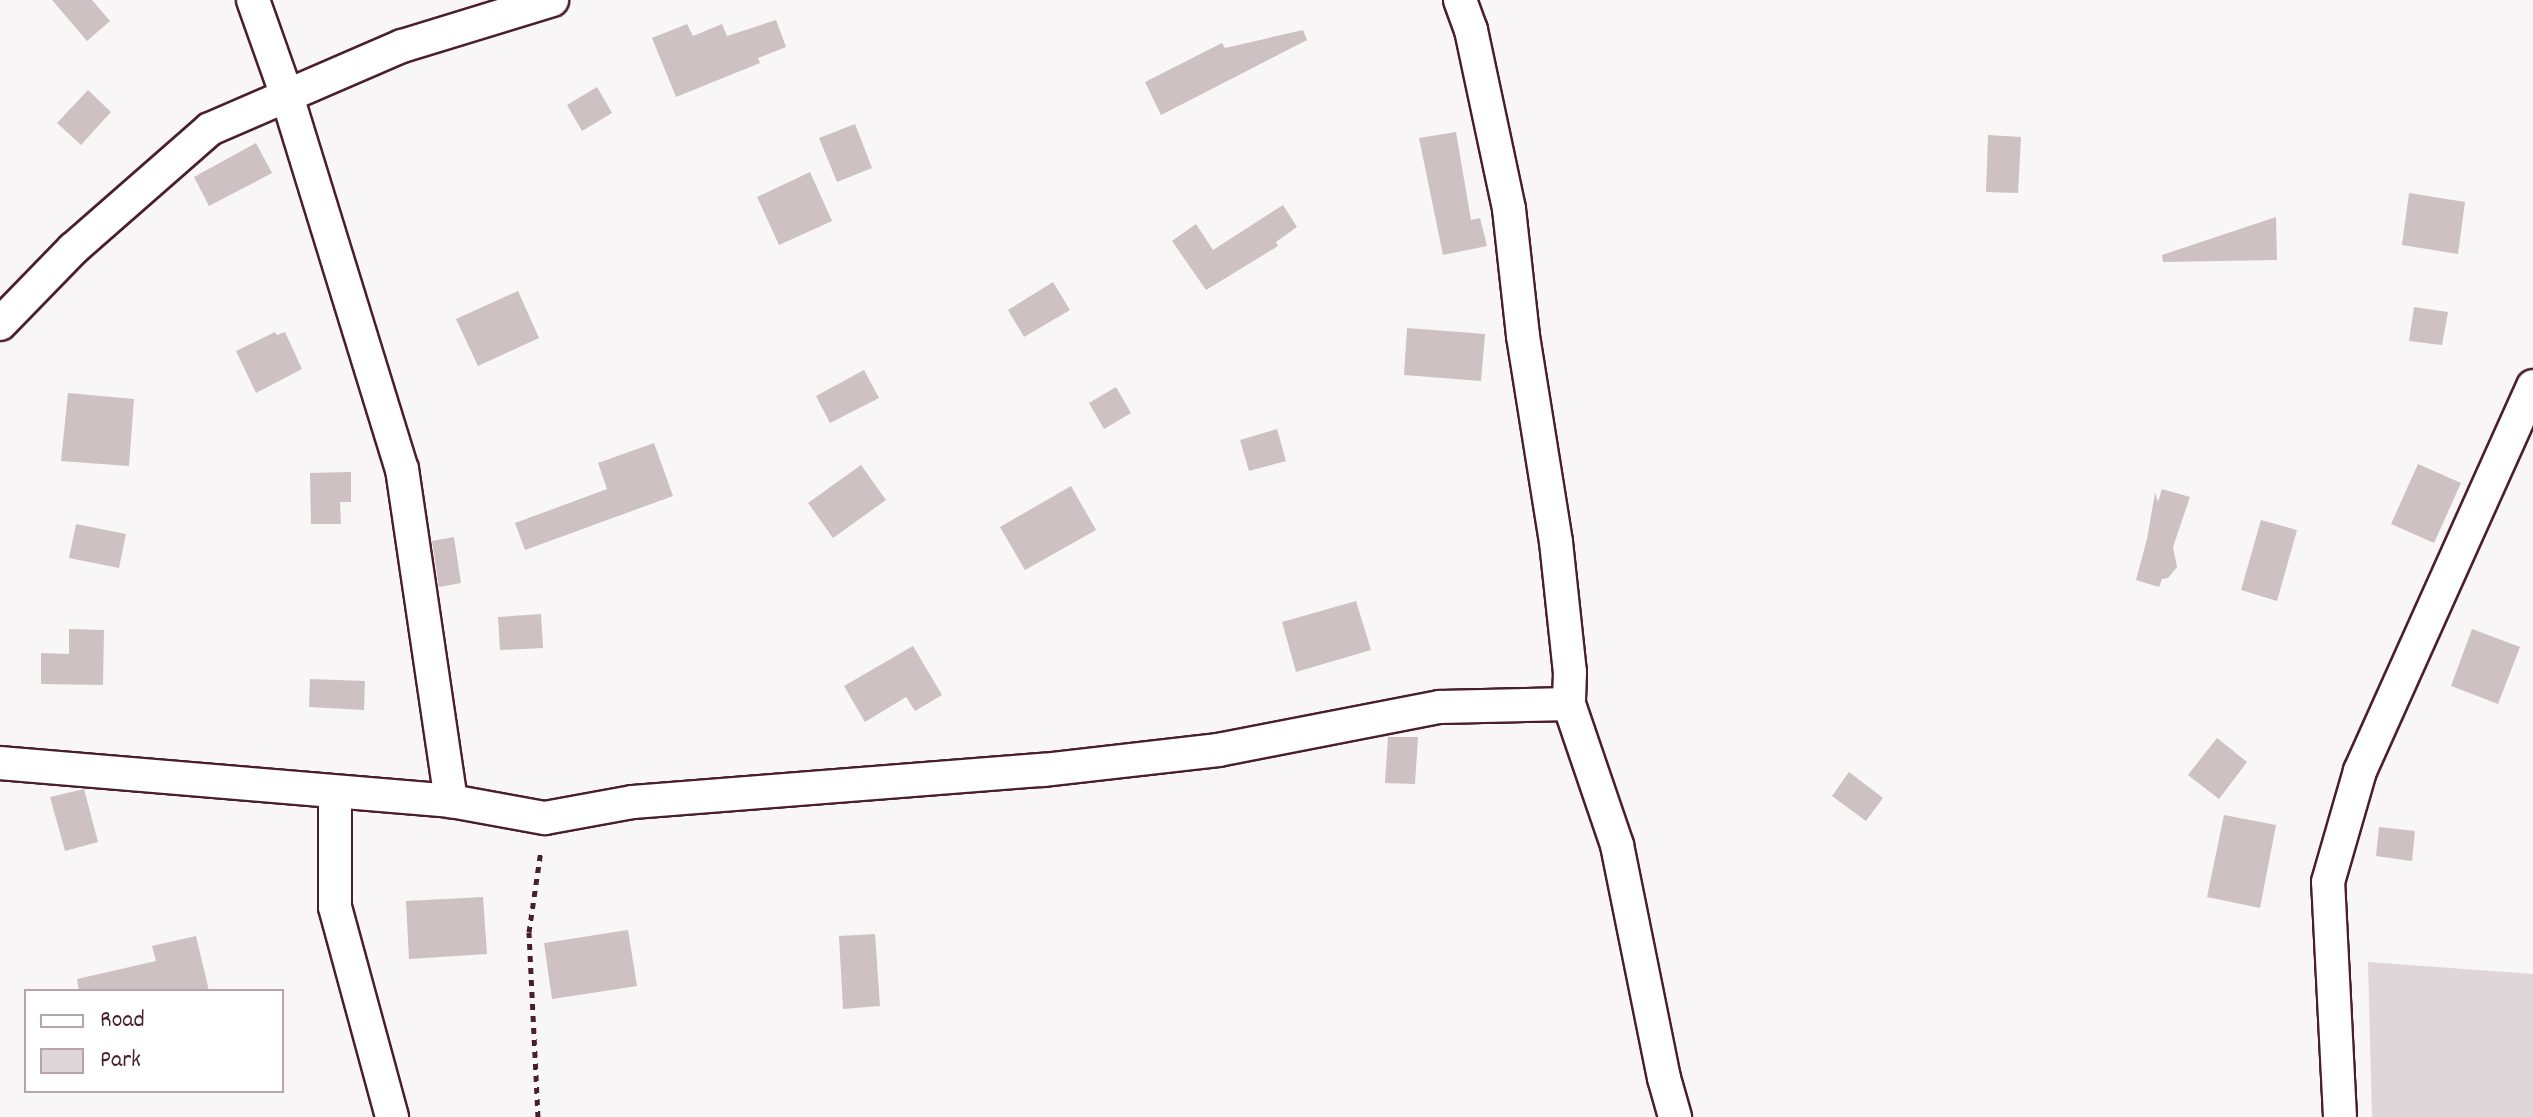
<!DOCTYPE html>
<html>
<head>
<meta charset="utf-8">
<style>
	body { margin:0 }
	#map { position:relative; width:2533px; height:1117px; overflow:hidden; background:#f8f6f7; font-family:Dekko,sans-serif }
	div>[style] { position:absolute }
	.green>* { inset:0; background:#ded6d9 }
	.building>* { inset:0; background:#cdc1c4 }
	.path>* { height:5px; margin-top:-2.5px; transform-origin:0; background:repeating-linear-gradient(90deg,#4a1f2b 0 6px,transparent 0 12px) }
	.roads { filter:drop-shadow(2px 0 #4a1f2b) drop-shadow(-2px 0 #4a1f2b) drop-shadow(0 2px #4a1f2b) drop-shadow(0 -2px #4a1f2b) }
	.street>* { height:32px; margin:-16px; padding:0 16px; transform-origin:16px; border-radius:16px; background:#fff }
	span { translate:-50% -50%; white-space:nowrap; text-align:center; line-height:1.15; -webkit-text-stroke:8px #fff; paint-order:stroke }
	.legend { position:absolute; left:24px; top:989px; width:260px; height:104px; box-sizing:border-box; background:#fff; border:2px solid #b7a5aa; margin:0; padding:10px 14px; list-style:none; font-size:24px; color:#4a1f2b }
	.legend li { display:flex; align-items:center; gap:16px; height:40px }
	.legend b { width:40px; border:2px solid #b7a5aa }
</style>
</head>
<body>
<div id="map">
	<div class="green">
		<div style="clip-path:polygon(2368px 962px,2533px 974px,2533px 1117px,2372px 1117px)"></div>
	</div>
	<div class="building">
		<div style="clip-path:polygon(52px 0,92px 0,110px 21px,87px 41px)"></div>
		<div style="clip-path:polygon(776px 20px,786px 47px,758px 58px,760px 63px,676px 97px,652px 38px,687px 24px,693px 36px,722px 24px,727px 36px)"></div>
		<div style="clip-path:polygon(1303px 30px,1307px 40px,1161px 115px,1145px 82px,1222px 43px,1225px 48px)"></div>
		<div style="clip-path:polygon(597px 87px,612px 113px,582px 131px,567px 105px)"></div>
		<div style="clip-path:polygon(88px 90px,111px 112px,81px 145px,57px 123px)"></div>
		<div style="clip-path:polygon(855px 124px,872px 168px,837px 182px,819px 138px)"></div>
		<div style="clip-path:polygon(1456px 132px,1471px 220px,1480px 218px,1487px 246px,1443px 255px,1419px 138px)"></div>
		<div style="clip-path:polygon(1988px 135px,2021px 137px,2018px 193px,1986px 192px)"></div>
		<div style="clip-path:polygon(256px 143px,272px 173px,209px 206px,194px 177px)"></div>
		<div style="clip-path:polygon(810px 172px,832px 221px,779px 245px,757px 197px)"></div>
		<div style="clip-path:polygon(2409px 193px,2465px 202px,2458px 254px,2402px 245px)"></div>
		<div style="clip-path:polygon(1283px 205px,1297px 227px,1276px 242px,1278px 246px,1206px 290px,1172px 241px,1196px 224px,1213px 250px)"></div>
		<div style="clip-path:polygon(2276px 217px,2277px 260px,2163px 262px,2162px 255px)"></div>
		<div style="clip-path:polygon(1053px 282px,1070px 310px,1024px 337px,1008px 310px)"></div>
		<div style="clip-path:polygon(518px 291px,539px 338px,478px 366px,456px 319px)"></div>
		<div style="clip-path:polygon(2414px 307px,2448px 312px,2442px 345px,2409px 341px)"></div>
		<div style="clip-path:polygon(1407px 328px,1485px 334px,1481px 381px,1404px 375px)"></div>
		<div style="clip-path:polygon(275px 332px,277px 335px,285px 332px,302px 369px,256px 393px,236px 351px)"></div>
		<div style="clip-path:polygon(864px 370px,879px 398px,830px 423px,816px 396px)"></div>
		<div style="clip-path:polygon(1116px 387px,1131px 413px,1104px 429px,1089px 403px)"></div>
		<div style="clip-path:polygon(68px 393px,134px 399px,129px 466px,61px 461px)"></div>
		<div style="clip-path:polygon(1277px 429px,1286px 461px,1249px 471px,1240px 440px)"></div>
		<div style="clip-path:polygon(654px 443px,673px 496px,525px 550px,515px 523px,607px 489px,598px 463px)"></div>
		<div style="clip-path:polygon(2418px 464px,2461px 483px,2434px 543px,2391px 524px)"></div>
		<div style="clip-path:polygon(861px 465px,886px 500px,833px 538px,808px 503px)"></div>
		<div style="clip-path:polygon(351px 472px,351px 502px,340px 502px,341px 524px,311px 524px,310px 473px)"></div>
		<div style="clip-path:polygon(1071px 486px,1096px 530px,1025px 570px,1000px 527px)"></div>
		<div style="clip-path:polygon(2162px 489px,2190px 497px,2173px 547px,2177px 567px,2168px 578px,2162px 579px,2159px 587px,2136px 580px,2147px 539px,2155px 493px,2158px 502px)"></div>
		<div style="clip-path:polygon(2261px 520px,2297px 530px,2277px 601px,2241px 590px)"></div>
		<div style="clip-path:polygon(76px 524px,126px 534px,119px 568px,69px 558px)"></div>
		<div style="clip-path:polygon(454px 537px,461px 583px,439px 587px,432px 541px)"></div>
		<div style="clip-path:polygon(1356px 601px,1371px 650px,1296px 672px,1282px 622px)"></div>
		<div style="clip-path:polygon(541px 614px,543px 648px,500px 650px,498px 617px)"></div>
		<div style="clip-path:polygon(69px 629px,104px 630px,103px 685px,41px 684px,41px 653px,69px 654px)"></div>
		<div style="clip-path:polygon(2472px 629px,2520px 647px,2498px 704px,2451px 686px)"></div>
		<div style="clip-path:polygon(913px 646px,942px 695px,915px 711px,906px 697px,865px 722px,844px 686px)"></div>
		<div style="clip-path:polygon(310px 679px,365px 681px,364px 710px,309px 707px)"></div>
		<div style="clip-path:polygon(1388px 737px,1418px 737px,1415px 784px,1385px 783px)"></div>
		<div style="clip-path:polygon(2217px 738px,2247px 762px,2219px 799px,2188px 775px)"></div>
		<div style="clip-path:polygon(1849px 772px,1883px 798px,1866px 821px,1832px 796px)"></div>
		<div style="clip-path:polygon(84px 789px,98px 842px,65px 851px,50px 797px)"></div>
		<div style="clip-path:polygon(2224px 815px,2276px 825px,2260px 908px,2207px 897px)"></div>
		<div style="clip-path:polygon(2379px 827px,2415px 831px,2412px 861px,2376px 856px)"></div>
		<div style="clip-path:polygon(483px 897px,487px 954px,409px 959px,406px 901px)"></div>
		<div style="clip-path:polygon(628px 930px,637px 986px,552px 999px,544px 943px)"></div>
		<div style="clip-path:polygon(875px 934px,880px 1006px,843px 1009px,839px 936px)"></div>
		<div style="clip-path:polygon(196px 936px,209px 991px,79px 991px,77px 979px,156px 961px,152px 946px)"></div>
	</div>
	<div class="path">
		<div style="left:538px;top:1117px;width:185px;rotate:-92.8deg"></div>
		<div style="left:529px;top:932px;width:83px;rotate:-81.7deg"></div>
	</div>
	<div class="roads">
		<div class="street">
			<div style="left:253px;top:0;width:102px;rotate:70.5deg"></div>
			<div style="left:287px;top:96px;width:390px;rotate:72.9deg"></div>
			<div style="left:402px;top:469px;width:336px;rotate:81.6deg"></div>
			<div style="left:1460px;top:0;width:32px;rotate:70deg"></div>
			<div style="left:1471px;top:30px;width:183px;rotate:78deg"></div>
			<div style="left:1509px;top:209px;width:128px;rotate:83.7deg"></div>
			<div style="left:1523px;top:336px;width:209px;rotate:80.9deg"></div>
			<div style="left:1556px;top:542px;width:131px;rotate:83.9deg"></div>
			<div style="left:1570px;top:672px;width:32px;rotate:92deg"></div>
			<div style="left:1569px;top:704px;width:149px;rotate:71.2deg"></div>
			<div style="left:1617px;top:845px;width:238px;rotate:78.6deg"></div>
			<div style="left:1664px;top:1078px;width:41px;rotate:74.2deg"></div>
			<div style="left:0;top:324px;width:105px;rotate:-45.8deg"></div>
			<div style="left:73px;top:249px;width:182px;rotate:-41.2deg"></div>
			<div style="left:210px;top:129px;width:209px;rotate:-23.4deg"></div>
			<div style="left:402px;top:46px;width:157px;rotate:-17deg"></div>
			<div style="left:0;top:763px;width:453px;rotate:4.8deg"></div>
			<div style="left:451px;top:801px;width:96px;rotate:10.3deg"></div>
			<div style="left:545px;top:818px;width:89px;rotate:-10.3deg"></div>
			<div style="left:633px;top:802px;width:411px;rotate:-4.5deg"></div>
			<div style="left:1043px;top:770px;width:176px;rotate:-6.5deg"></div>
			<div style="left:1218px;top:750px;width:226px;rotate:-11deg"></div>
			<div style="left:1440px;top:707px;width:129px;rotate:-1.3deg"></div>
			<div style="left:335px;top:792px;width:115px;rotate:90deg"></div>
			<div style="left:335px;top:907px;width:218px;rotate:74.8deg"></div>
			<div style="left:2340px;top:1117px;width:235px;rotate:-92.9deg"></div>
			<div style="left:2328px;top:882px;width:116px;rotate:-73.9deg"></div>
			<div style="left:2360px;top:771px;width:422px;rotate:-65.8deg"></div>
		</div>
	</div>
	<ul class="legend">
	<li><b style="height:10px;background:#fff"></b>Road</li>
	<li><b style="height:22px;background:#ded6d9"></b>Park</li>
	</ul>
</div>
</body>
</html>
